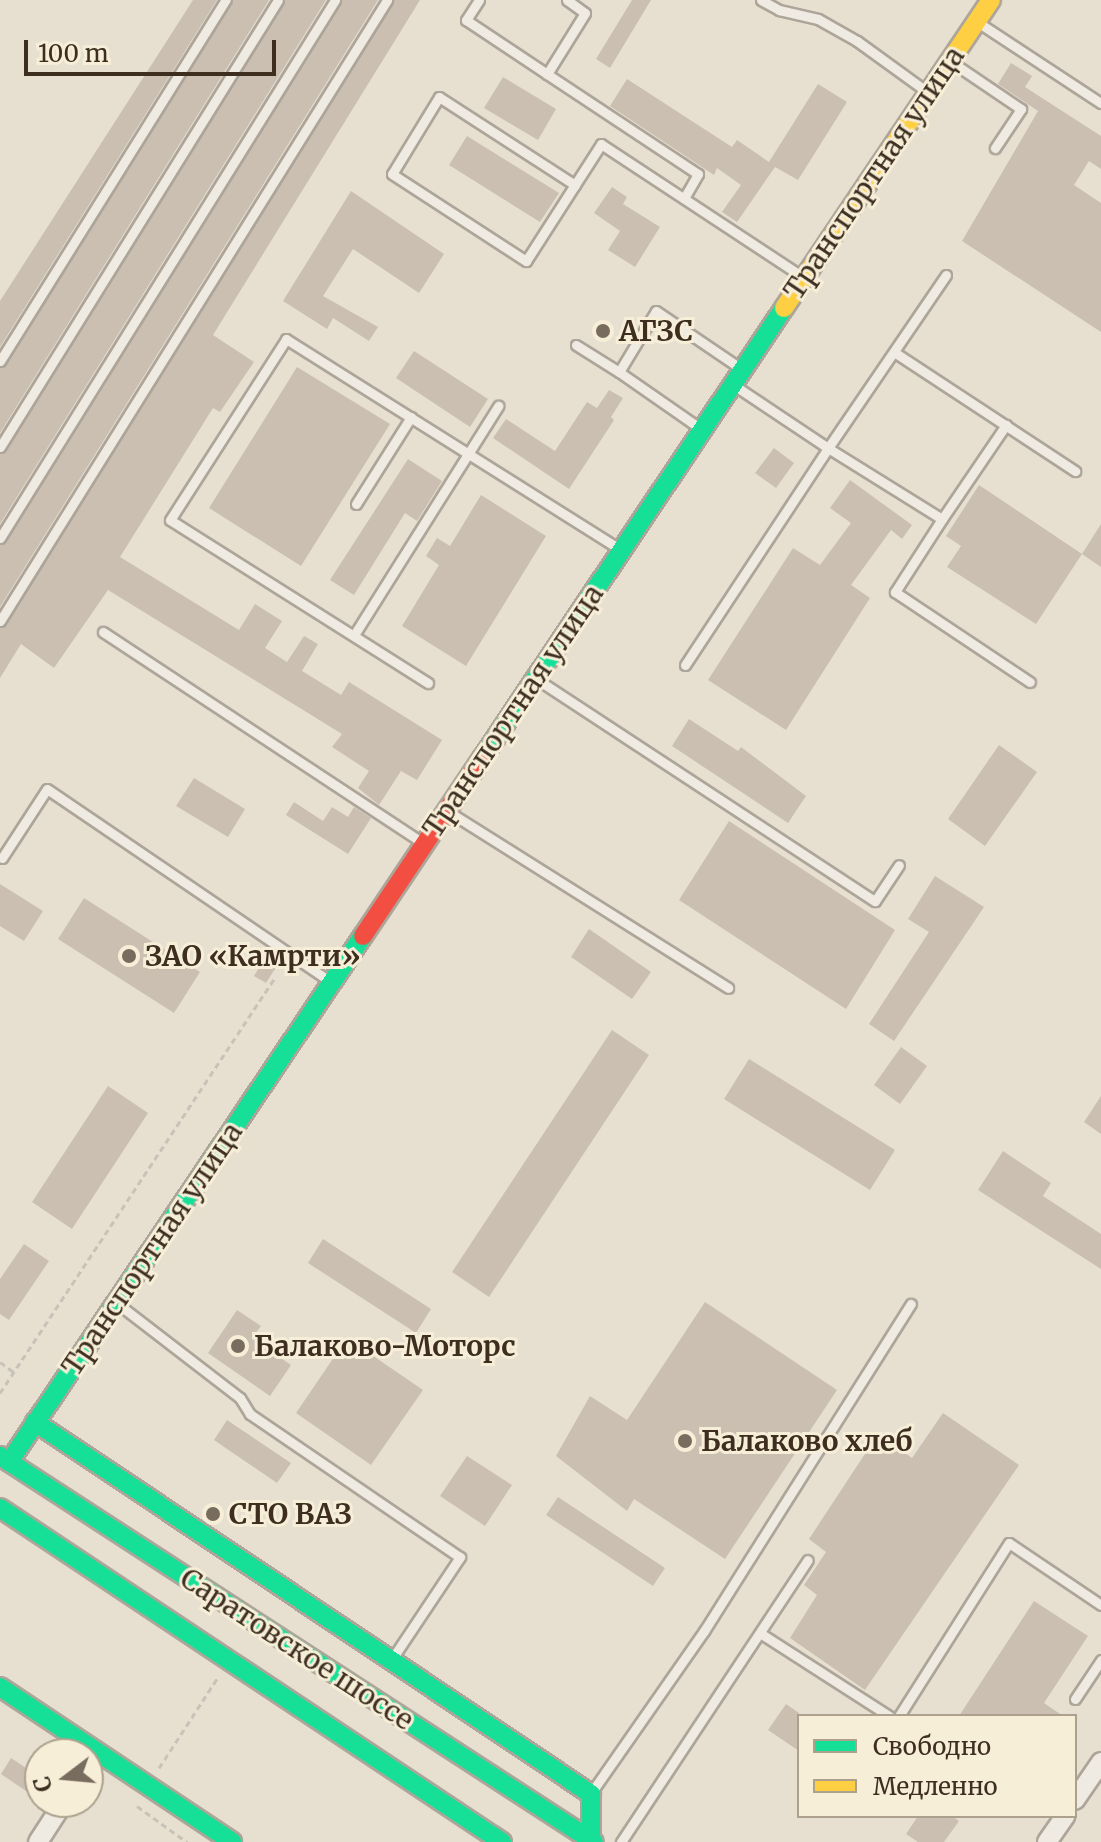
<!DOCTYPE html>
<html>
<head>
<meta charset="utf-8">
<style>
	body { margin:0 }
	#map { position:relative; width:1101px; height:1842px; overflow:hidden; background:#e7e0d1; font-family:Merriweather,serif }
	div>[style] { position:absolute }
	.building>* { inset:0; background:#cbbfb2 }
	.path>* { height:3px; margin-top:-1.5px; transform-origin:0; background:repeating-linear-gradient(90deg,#c8c2b9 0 6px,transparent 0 10px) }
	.roads { filter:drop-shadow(2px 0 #ada599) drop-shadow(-2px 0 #ada599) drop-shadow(0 2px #ada599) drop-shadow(0 -2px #ada599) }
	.lane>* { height:9px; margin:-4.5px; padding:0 4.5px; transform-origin:4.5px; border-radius:4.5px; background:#efebe3 }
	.street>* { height:18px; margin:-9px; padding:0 9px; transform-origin:9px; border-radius:9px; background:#efebe3 }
	.fast>* { height:18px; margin:-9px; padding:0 9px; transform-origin:9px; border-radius:9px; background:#16e098 }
	.slow>* { height:18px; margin:-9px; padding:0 9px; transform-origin:9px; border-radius:9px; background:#ffcf43 }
	.jam>* { height:18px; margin:-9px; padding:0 9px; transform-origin:9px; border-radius:9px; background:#f24e42 }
	.dots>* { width:22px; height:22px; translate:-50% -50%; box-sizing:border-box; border:4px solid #f7eed8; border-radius:50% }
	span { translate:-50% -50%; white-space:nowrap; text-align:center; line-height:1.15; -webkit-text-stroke:6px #f7eed8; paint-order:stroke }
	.street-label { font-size:28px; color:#3d2e20 }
	.poi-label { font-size:28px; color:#3d2e20; font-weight:700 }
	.left { translate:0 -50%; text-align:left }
	.legend { position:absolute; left:797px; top:1714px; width:280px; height:104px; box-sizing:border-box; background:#f7eed8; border:2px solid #ada18e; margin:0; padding:10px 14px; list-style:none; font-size:24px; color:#3d2e20 }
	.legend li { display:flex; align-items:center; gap:16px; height:40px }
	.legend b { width:40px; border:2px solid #ada18e }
	.north { position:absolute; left:24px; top:1738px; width:80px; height:80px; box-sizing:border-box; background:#f7eed8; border:2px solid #ada18e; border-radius:50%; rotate:254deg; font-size:22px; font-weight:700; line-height:32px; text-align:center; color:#3d2e20 }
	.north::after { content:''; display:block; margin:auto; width:28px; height:36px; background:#786c5e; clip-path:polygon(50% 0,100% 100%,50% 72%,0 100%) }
	.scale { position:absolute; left:24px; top:40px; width:252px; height:36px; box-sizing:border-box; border:4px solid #3d2e20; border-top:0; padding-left:10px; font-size:24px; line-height:28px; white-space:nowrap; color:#3d2e20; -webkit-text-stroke:6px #f7eed8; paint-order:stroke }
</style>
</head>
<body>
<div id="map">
	<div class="building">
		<div style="clip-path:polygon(193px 0,217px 0,0 347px,0 301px)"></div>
		<div style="clip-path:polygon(233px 0,269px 0,0 433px,0 368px)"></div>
		<div style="clip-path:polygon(285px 0,326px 0,0 524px,0 454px)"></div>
		<div style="clip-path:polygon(342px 0,378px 0,0 607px,0 545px)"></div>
		<div style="clip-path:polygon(394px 0,420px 0,213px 335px,254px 362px,220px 412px,213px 408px,120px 557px,239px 630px,255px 604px,282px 621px,265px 648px,287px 662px,304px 636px,318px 644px,302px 671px,341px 695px,349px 682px,442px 740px,417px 780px,401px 771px,379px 805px,358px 788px,369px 771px,332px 747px,342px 734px,108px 590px,54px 668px,21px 644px,0 678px,0 628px)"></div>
		<div style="clip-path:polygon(632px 0,651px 0,610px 68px,596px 59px)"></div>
		<div style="clip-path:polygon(1011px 63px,1032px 76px,1025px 87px,1101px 136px,1101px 169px,1089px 161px,1074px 185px,1101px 203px,1101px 332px,962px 241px,1038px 111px,998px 84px)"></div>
		<div style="clip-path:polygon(503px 77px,556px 109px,538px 140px,484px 108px)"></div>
		<div style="clip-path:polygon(627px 79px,732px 147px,737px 140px,769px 162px,818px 84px,847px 102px,798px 180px,775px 167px,737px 222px,722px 212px,741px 185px,717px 168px,714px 175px,610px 106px)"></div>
		<div style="clip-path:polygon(467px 136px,559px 193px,540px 222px,449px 165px)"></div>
		<div style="clip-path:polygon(612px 187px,627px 197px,623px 204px,660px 227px,635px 267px,608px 250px,620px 231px,594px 213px)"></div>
		<div style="clip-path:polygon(351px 191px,444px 254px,419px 293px,353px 249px,323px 296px,378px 327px,369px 341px,333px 318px,327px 329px,283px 301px)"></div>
		<div style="clip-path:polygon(414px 351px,488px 399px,470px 427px,396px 378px)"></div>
		<div style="clip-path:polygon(297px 367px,390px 424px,301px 566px,209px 508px)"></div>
		<div style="clip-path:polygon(609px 390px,623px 398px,611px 417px,614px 420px,569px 489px,493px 438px,506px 419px,555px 451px,587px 402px,597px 408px)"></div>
		<div style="clip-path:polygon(774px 448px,794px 463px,776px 488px,755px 473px)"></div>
		<div style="clip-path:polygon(408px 459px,442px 481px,417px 521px,405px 513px,354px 595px,330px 580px)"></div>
		<div style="clip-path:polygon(850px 480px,912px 525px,902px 539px,891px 530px,851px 585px,870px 598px,786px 730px,708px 680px,793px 548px,820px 565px,851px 523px,830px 508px)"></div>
		<div style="clip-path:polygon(979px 485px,1082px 554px,1036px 624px,947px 567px,961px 546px,946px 536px)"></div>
		<div style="clip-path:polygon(481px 495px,546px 536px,466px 666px,402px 626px,439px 565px,426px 556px,437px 538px,450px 546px)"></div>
		<div style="clip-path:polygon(1101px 524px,1101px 567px,1082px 554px)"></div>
		<div style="clip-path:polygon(689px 719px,738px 751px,741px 747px,806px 796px,788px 823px,672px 746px)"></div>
		<div style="clip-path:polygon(999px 745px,1037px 772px,985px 846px,948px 819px)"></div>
		<div style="clip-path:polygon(194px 778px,245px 809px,228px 837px,176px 806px)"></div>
		<div style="clip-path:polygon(294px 802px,323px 821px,332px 807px,348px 817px,354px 807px,371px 818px,348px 854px,286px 815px)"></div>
		<div style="clip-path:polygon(729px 821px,895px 930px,846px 1009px,679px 900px)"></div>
		<div style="clip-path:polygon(935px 876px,984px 907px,894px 1041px,869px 1024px,929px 932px,908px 919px)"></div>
		<div style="clip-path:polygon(0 884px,43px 911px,24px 941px,0 926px)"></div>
		<div style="clip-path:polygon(84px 898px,200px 972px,174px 1013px,58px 939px)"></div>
		<div style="clip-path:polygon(589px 929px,651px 972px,632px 999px,571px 957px)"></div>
		<div style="clip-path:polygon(267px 954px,280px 961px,266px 983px,254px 976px)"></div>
		<div style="clip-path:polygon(612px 1030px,649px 1055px,489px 1297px,452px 1272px)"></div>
		<div style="clip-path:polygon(901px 1047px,927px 1066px,900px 1104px,874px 1085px)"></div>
		<div style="clip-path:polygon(749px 1059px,895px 1150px,870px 1190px,724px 1099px)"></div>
		<div style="clip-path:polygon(108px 1086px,148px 1113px,72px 1229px,32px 1202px)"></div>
		<div style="clip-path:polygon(1101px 1096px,1101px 1134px,1084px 1122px)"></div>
		<div style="clip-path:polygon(1003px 1151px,1051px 1183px,1043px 1196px,1101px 1234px,1101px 1269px,978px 1190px)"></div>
		<div style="clip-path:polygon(323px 1239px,431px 1309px,416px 1333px,308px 1263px)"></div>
		<div style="clip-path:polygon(24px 1244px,49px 1261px,9px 1320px,0 1314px,0 1279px)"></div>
		<div style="clip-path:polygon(705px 1302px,837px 1390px,725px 1559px,634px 1499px,627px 1511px,556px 1456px,590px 1396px,627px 1420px)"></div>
		<div style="clip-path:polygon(237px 1310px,261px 1326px,252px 1338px,291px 1365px,270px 1396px,208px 1353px)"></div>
		<div style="clip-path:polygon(347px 1338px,423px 1390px,371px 1465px,296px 1413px)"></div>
		<div style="clip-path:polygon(943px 1413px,1019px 1465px,865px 1690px,790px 1638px,817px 1595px,804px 1585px,826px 1552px,809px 1539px,878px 1434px,912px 1458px)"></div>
		<div style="clip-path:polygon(227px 1420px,291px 1463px,277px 1483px,214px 1440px)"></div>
		<div style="clip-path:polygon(467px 1456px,512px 1485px,485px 1526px,440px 1496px)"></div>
		<div style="clip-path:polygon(558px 1497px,665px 1568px,653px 1586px,546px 1515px)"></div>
		<div style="clip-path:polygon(1034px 1601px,1088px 1636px,1044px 1703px,1063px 1716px,959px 1716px)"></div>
		<div style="clip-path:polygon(786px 1704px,799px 1713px,799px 1751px,768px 1730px)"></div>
		<div style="clip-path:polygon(11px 1758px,37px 1775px,26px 1791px,1px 1774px)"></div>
		<div style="clip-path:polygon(918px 1816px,952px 1816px,959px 1821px,944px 1842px,918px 1842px,906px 1834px)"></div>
	</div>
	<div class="path">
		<div style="left:0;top:1362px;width:17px;rotate:36deg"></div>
		<div style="left:0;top:1393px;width:500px;rotate:-56.5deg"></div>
		<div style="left:159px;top:1768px;width:108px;rotate:-57deg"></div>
		<div style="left:137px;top:1806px;width:62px;rotate:35.8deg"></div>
	</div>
	<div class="roads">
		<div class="lane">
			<div style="left:479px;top:0;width:24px;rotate:123deg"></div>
			<div style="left:466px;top:20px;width:97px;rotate:33.7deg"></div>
			<div style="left:567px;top:0;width:22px;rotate:36deg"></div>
			<div style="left:585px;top:13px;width:72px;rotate:121.9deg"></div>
			<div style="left:547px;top:74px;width:181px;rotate:33.5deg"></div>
			<div style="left:698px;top:174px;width:28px;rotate:120deg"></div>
			<div style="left:761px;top:0;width:21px;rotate:29deg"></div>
			<div style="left:779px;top:10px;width:40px;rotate:13deg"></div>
			<div style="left:818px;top:19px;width:45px;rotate:29.4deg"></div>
			<div style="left:857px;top:41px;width:85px;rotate:35.9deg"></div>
			<div style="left:979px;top:23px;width:146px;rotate:33.3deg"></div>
			<div style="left:953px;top:63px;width:82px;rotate:34.1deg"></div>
			<div style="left:1021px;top:109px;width:47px;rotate:123.7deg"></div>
			<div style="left:575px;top:185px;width:162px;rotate:-147.1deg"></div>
			<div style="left:439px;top:97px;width:90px;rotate:121.4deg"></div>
			<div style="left:392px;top:174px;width:160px;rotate:33deg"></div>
			<div style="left:526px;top:261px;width:139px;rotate:-57.3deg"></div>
			<div style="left:601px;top:144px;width:240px;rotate:33.4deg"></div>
			<div style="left:946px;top:275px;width:209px;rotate:124.3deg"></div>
			<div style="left:828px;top:448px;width:134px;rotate:31.9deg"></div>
			<div style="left:942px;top:519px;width:87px;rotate:122.8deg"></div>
			<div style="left:895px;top:592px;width:162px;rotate:33.7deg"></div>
			<div style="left:576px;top:345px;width:51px;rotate:32.1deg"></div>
			<div style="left:894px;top:352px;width:217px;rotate:33.3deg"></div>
			<div style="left:0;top:361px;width:426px;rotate:-58deg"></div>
			<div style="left:701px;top:429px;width:100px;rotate:-145.2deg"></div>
			<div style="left:619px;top:372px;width:71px;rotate:-58.8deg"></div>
			<div style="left:656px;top:311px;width:102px;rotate:34.2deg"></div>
			<div style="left:0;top:447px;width:526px;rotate:-58.12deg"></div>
			<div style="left:356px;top:504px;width:103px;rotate:-57.7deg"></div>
			<div style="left:942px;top:519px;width:114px;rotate:-55.8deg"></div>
			<div style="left:0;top:538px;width:634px;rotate:-58.09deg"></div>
			<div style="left:0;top:621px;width:732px;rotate:-58.07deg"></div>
			<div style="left:103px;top:632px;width:381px;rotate:33.4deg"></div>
			<div style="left:354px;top:635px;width:271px;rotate:-57.8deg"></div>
			<div style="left:685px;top:665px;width:260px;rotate:-56.6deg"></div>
			<div style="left:828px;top:448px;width:112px;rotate:-146.3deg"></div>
			<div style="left:538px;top:680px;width:403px;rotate:33.3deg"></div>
			<div style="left:875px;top:901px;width:43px;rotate:-56.3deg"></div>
			<div style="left:428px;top:683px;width:305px;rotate:-147.7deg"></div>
			<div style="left:170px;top:520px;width:215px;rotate:-57.3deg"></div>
			<div style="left:286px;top:339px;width:392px;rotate:32.2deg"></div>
			<div style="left:449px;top:812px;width:330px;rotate:32.2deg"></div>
			<div style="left:2px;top:858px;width:82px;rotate:-56.9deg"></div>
			<div style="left:47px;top:789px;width:340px;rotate:34.2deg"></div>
			<div style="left:118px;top:1304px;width:154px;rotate:37.6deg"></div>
			<div style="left:240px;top:1398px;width:19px;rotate:58deg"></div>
			<div style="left:250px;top:1414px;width:254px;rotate:34.3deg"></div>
			<div style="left:460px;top:1557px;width:123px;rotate:123.7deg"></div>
			<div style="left:763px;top:1635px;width:150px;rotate:32.7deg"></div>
			<div style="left:1075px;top:1699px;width:47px;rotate:-56.3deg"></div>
			<div style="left:899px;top:1716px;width:205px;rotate:-57.6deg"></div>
			<div style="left:1009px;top:1543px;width:111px;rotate:34deg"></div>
			<div style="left:591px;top:1793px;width:198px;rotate:-55.1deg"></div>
			<div style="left:704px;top:1631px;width:387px;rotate:-57.7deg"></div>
			<div style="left:621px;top:1842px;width:338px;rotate:-56.5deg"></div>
		</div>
		<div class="street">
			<div style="left:1075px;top:1800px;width:46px;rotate:-55.6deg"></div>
			<div style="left:38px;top:1842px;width:48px;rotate:-57deg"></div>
			<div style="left:1047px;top:1842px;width:32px;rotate:-55deg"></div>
		</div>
		<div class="fast">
			<div style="left:483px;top:757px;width:541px;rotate:-56.16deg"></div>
			<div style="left:35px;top:1422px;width:669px;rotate:33.79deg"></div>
			<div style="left:591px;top:1794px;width:46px;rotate:90deg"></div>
			<div style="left:0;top:1456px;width:708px;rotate:33.02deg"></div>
			<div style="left:9px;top:1462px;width:634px;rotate:-56.06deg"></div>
			<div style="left:0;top:1508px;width:603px;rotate:33.64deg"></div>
			<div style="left:0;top:1687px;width:279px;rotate:33.7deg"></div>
		</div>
		<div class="slow">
			<div style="left:784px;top:308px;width:371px;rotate:-56.1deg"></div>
		</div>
		<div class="jam">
			<div style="left:363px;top:936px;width:216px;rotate:-56.2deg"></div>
		</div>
	</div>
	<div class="dots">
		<div style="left:603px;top:331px;background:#786c5e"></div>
		<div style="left:129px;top:956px;background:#786c5e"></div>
		<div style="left:238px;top:1346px;background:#786c5e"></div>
		<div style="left:685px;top:1441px;background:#786c5e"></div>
		<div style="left:213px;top:1514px;background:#786c5e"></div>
	</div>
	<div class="street-label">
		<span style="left:874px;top:173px;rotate:-56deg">Транспортная улица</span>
		<span style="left:513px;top:711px;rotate:-56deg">Транспортная улица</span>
		<span style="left:152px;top:1249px;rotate:-56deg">Транспортная улица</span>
		<span style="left:297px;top:1649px;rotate:33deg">Саратовское шоссе</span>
	</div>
	<div class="poi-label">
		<span class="left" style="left:619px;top:331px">АГЗС</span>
		<span class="left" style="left:145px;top:956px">ЗАО «Камрти»</span>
		<span class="left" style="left:254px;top:1346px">Балаково-Моторс</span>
		<span class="left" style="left:701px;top:1441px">Балаково хлеб</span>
		<span class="left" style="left:229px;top:1514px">СТО ВАЗ</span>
	</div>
	<ul class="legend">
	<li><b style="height:10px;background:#16e098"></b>Свободно</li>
	<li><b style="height:10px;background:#ffcf43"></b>Медленно</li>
	</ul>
	<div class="north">С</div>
	<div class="scale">100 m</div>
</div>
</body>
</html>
